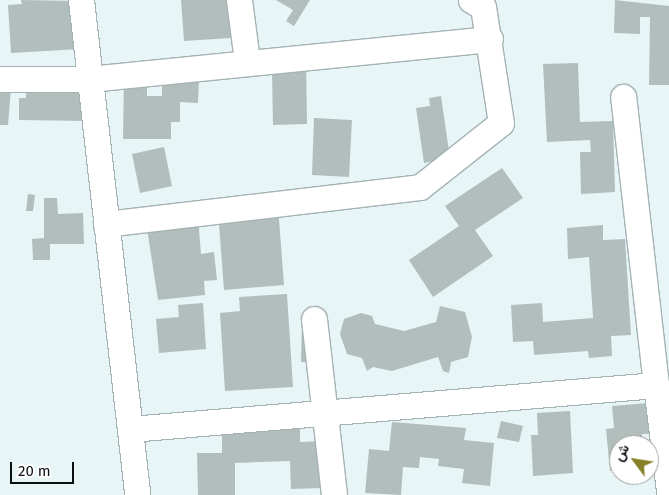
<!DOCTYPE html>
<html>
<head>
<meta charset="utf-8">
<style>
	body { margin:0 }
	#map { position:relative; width:669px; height:495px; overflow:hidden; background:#e7f5f7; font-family:"Fira Sans",Vazirmatn,sans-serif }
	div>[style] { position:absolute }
	.building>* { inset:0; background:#b1bebc }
	.roads { filter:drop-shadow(1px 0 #a5b2b4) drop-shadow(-1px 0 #a5b2b4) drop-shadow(0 1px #a5b2b4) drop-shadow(0 -1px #a5b2b4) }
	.minor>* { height:25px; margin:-12.5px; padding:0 12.5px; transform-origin:12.5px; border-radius:12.5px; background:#fff }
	span { translate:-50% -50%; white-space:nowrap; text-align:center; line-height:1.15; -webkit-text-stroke:4.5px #fff; paint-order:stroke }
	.north { position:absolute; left:609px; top:435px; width:50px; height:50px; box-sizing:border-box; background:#fff; border:1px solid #9d9f9f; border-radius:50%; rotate:301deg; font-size:14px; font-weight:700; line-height:20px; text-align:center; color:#0b0f10 }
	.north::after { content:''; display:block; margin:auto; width:18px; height:22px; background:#888027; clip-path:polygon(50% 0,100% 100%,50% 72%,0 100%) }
	.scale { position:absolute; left:10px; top:462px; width:64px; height:22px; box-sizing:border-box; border:2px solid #0b0f10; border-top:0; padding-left:6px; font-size:15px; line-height:18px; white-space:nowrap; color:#0b0f10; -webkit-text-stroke:4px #fff; paint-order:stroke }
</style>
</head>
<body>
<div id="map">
	<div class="building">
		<div style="clip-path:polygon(21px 0,78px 1px,80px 49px,11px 53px,8px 5px,22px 4px)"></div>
		<div style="clip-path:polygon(181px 0,229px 0,231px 38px,184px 41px)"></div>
		<div style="clip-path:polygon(276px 0,310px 0,294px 26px,286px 21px,293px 10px)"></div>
		<div style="clip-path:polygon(615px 0,669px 6px,669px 85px,649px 85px,650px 17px,640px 17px,640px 34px,614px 33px)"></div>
		<div style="clip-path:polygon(281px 55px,306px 55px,307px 124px,273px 125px,272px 73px,281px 73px)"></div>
		<div style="clip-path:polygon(578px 63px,580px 122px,613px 121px,615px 192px,581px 194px,580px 152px,591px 152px,590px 140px,547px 142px,543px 64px)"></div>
		<div style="clip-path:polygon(162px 69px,199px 77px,198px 103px,180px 102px,180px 122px,171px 122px,171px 139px,123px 139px,124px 74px,147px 74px,147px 96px,162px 96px)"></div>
		<div style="clip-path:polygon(26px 83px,73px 83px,72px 93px,87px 93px,87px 121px,19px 120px,19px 98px,26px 98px)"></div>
		<div style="clip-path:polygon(0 87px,11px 88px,8px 125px,0 125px)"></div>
		<div style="clip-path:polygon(441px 96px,450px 158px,424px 163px,416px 108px,430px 106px,429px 98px)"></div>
		<div style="clip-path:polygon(314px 118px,352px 120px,349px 177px,312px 175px)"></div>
		<div style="clip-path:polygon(164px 147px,172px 186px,140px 193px,132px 154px)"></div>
		<div style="clip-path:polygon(502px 168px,523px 198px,475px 230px,493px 256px,433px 297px,409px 260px,459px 226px,445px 206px)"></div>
		<div style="clip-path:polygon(28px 194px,35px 195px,33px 211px,26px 211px)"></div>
		<div style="clip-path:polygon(44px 198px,57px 198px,58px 214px,83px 213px,84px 244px,50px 244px,50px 260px,33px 260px,32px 239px,44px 238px)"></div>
		<div style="clip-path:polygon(278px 206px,284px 285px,224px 290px,218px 211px)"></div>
		<div style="clip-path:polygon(198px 217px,201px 254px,214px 252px,217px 280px,204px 281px,205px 295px,158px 300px,146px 222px)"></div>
		<div style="clip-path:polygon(603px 225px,603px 240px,625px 239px,631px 335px,611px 336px,612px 356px,589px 358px,588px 351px,534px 355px,533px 341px,513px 342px,511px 305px,542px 303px,543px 322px,593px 318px,589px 257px,568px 259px,567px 228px)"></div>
		<div style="clip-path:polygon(287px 294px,293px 387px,225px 391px,220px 313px,240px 311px,239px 297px)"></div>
		<div style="clip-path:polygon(203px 303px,206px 349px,159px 353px,156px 319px,179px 317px,178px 305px)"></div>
		<div style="clip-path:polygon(440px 306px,465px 312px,472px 337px,468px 357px,451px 362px,449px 373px,443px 371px,438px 357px,392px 371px,373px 367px,367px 371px,362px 358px,347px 354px,340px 334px,344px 319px,361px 313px,372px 316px,375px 324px,404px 331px,436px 322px)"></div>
		<div style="clip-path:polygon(302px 323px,315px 323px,314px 362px,301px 362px)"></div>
		<div style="clip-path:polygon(648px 403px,651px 434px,642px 434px,643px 445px,619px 445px,619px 471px,610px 471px,606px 429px,614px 428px,612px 406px)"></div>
		<div style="clip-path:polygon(570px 411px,573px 473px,533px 476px,531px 435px,538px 435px,537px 413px)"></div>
		<div style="clip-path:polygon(501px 421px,523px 426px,519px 442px,497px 438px)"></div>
		<div style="clip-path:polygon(392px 422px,466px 428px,464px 440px,494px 443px,490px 486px,462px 483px,464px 469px,438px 466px,439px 459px,420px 457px,419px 468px,403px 467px,401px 495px,365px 493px,369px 449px,389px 451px)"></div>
		<div style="clip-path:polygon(300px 425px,300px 442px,322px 441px,323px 488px,291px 489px,290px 461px,235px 463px,235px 495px,198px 495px,197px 453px,222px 453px,222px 427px)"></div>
	</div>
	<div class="roads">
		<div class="minor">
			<div style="left:81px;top:0;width:498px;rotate:83.5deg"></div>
			<div style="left:239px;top:0;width:62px;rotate:82.5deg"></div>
			<div style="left:0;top:79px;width:89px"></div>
			<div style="left:89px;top:79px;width:403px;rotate:-5.7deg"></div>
			<div style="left:106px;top:224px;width:316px;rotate:-6.7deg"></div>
			<div style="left:420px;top:187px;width:103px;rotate:-38.3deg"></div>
			<div style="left:501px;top:123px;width:117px;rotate:-98.8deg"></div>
			<div style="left:483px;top:7px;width:14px;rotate:-150deg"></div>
			<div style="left:314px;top:319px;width:177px;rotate:83.5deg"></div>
			<div style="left:656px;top:385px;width:107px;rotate:83deg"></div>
			<div style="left:130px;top:429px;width:528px;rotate:-4.78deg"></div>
			<div style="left:656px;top:385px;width:290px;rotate:-96.5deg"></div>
		</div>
	</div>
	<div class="north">ش</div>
	<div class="scale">20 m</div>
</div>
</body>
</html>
